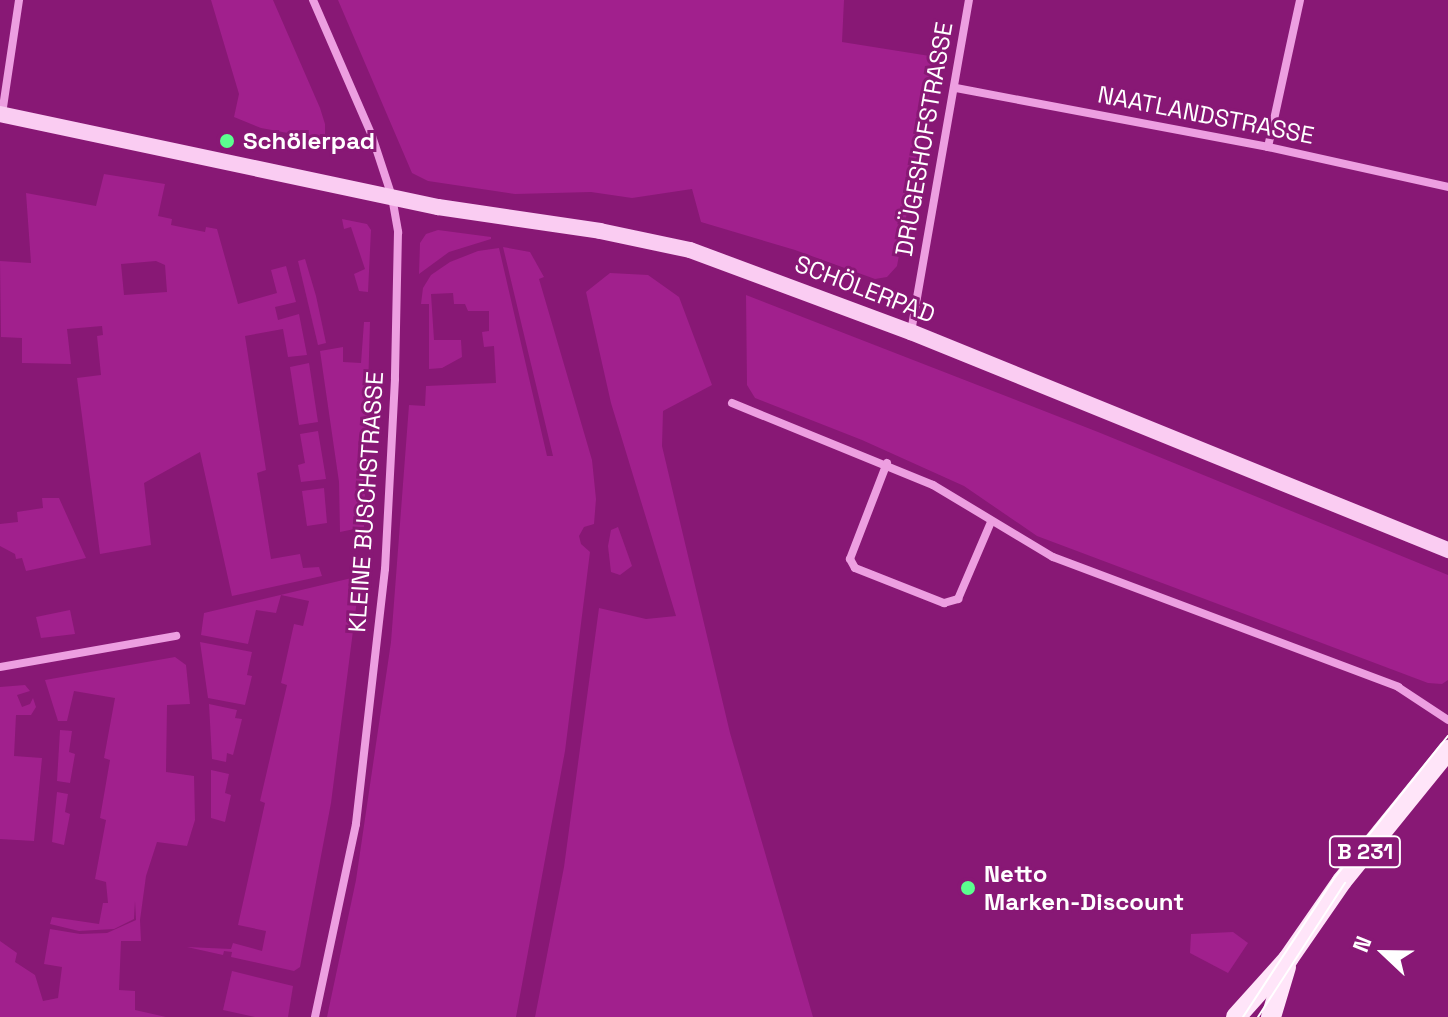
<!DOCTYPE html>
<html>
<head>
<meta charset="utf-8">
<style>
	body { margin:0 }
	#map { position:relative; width:1448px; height:1017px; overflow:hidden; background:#881875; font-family:"Space Grotesk",sans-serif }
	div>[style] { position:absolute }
	.green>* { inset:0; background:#a1208d }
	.street>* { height:8px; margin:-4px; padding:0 4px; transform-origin:4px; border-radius:4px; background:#ed9fe1 }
	.secondary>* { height:16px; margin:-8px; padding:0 8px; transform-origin:8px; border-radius:8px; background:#faccf2 }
	.primary>* { height:20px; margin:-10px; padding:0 10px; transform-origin:10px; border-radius:10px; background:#ffe5f9 }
	.tram>* { height:2px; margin:-1px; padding:0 1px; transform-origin:1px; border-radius:1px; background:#fff }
	.dots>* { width:22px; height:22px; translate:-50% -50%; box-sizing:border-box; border:4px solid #881875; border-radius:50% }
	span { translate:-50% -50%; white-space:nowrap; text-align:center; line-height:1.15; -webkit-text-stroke:6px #881875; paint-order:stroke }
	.shield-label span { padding:2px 6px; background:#881875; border:2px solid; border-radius:6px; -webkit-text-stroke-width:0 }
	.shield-label { font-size:22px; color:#fff; font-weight:700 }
	.street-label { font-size:24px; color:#fff }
	.poi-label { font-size:24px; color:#fff; font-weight:700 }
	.left { translate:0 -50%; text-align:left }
	.north { position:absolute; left:1344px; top:913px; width:80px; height:80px; -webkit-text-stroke:6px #881875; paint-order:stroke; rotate:292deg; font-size:22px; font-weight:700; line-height:32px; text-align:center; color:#fff }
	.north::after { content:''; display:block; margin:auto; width:28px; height:36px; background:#fff; clip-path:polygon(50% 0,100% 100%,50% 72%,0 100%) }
</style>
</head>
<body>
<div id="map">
	<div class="green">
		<div style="clip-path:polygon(211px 0,273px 0,320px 108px,325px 124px,325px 134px,320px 139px,261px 128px,234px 117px,239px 94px)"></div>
		<div style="clip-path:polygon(338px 0,844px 0,842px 42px,936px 57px,897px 266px,887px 277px,875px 279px,795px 250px,701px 222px,692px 189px,632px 198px,591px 192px,515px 194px,428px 181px,412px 173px)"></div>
		<div style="clip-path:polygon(evenodd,104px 174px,165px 184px,158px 216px,172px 219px,171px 225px,205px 232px,206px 227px,217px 229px,238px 304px,277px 293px,271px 270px,286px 266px,296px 302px,275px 307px,278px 320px,299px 314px,307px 355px,288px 357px,283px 329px,245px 336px,266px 470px,257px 473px,271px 559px,300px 554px,303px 568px,319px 567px,322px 576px,232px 596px,200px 452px,144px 483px,151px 545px,100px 554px,77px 378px,101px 375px,97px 336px,103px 335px,102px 326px,67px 329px,71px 364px,22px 363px,22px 338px,1px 337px,0 261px,31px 263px,26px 193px,96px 206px,104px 174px,156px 261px,165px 265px,167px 292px,124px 295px,121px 264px,156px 261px)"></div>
		<div style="clip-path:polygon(342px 219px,367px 224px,371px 230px,368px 292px,359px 291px,354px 274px,365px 269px,351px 227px,344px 229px)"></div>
		<div style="clip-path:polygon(438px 230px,491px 237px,491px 239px,449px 252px,419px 274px,420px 243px,426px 234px)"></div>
		<div style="clip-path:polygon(503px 247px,530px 252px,544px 277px,539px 279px,592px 460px,596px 499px,594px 524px,584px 527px,579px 536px,581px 544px,590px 552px,565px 751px,516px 1017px,327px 1017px,356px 880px,391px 642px,409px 405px,425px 406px,426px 386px,496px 383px,494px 346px,484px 347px,482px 332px,489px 331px,489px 311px,468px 311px,465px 304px,454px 304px,453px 293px,431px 294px,434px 340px,461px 340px,462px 357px,442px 368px,429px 369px,429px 304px,421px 304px,423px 288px,431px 275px,450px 262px,478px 251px,499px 248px,547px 456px,553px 456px)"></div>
		<div style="clip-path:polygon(305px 259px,316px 296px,326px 343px,318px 345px,298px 261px)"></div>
		<div style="clip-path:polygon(610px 273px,648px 275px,679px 297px,712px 385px,663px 411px,662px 446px,730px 733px,813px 1017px,535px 1017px,564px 867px,599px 608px,646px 619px,676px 616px,611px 403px,586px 292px)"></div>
		<div style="clip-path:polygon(746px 295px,1098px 432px,1448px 575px,1448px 680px,1442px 684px,1428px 683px,1037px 536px,964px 486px,862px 440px,755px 398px,747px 385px)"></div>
		<div style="clip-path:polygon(364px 322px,370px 322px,364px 527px,340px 532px,339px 482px,320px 351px,343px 347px,343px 362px,361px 363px)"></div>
		<div style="clip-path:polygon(309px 363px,318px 422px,299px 425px,290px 367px)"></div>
		<div style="clip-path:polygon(318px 431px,326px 479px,301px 482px,298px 465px,305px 463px,300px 434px)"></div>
		<div style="clip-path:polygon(324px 488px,327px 523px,307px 526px,302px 491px)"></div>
		<div style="clip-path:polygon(42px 498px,59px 498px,86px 558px,26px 571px,22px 558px,16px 559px,15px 554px,0 546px,0 524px,18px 522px,17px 512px,43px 508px)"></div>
		<div style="clip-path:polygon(618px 527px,632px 566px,620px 575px,611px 572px,608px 546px,611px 530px)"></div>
		<div style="clip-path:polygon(360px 576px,331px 803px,300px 967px,294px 971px,231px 957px,232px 952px,224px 951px,223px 955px,187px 947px,231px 949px,233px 943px,262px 951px,266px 931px,238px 925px,265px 803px,260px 801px,287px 685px,281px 683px,294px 624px,303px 626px,309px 601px,281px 595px,276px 613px,256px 610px,248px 644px,201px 635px,204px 613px)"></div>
		<div style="clip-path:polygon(70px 610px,75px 634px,41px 638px,36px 617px)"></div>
		<div style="clip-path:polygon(200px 642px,252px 652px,247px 675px,252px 676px,245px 705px,208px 698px)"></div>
		<div style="clip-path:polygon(175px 657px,186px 665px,190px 704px,167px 705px,166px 772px,194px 776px,195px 820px,187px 846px,157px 842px,146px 876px,140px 920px,141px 941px,121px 941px,119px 990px,135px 991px,135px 1010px,166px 1017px,0 1017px,0 941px,17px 953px,15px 962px,35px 975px,43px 1001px,58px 998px,62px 967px,44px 964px,50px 929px,80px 934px,107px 933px,136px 920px,135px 901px,134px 919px,114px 929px,79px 931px,50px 924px,52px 917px,99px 924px,103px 903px,108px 903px,106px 882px,95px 879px,106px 820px,100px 818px,110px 760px,104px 758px,115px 698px,74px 691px,67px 721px,58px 721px,45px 680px)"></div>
		<div style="clip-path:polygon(25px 685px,30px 691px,17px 695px,22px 707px,30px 704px,33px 698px,36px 707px,31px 715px,16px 715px,14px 756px,42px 758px,34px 841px,0 839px,0 687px)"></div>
		<div style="clip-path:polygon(209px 704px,237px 710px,235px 718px,242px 719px,233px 755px,227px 753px,226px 762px,212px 759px)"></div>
		<div style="clip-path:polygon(60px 730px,72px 731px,69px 752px,75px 754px,70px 783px,57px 781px)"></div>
		<div style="clip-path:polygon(211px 770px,229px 774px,225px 793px,231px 795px,225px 822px,211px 818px)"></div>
		<div style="clip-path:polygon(57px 792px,68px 794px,65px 812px,70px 814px,64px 845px,52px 842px)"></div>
		<div style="clip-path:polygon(1233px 932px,1248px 943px,1228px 973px,1190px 953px,1191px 934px)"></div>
		<div style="clip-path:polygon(232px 971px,293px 986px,288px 1017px,255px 1017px,223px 1010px)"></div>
	</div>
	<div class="street">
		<div style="left:313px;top:0;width:148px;rotate:66.5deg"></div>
		<div style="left:372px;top:136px;width:64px;rotate:71.8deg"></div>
		<div style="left:392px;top:197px;width:36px;rotate:80deg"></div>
		<div style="left:398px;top:232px;width:147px;rotate:91.2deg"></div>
		<div style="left:395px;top:379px;width:190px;rotate:93deg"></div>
		<div style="left:385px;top:569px;width:257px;rotate:96.5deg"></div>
		<div style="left:356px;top:824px;width:197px;rotate:102deg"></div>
		<div style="left:956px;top:88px;width:318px;rotate:10.7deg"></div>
		<div style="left:1268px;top:147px;width:184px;rotate:12.5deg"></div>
		<div style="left:2px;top:114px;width:115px;rotate:-81.5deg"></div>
		<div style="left:1268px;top:147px;width:150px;rotate:-77.7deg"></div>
		<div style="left:911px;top:332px;width:337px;rotate:-80.1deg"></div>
		<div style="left:732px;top:403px;width:217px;rotate:22.2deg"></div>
		<div style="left:933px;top:485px;width:140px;rotate:31deg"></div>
		<div style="left:1053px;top:557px;width:369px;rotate:20.6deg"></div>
		<div style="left:1398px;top:687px;width:60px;rotate:33.4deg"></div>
		<div style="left:887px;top:463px;width:103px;rotate:111.1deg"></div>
		<div style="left:850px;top:559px;width:10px;rotate:61deg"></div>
		<div style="left:855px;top:568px;width:96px;rotate:21.5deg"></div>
		<div style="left:944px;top:603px;width:15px;rotate:-16deg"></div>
		<div style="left:958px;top:599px;width:84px;rotate:-66.8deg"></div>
		<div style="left:0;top:667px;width:179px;rotate:-10deg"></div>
	</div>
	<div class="secondary">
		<div style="left:0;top:114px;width:448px;rotate:12deg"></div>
		<div style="left:438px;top:207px;width:164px;rotate:8.4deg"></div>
		<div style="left:600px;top:231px;width:92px;rotate:11.9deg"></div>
		<div style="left:690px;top:250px;width:236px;rotate:20.4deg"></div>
		<div style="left:911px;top:332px;width:580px;rotate:22.1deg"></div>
	</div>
	<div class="primary">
		<div style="left:1236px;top:1017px;width:78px;rotate:-48.1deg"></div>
		<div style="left:1288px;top:959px;width:95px;rotate:-55.3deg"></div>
		<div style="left:1342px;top:881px;width:169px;rotate:-51deg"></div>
		<div style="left:1271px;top:1017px;width:52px;rotate:-73.3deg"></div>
	</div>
	<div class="tram">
		<div style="left:1243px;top:1017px;width:168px;rotate:-56.7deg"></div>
		<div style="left:1335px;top:877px;width:181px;rotate:-51.3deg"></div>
		<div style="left:1258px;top:1017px;width:160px;rotate:-57deg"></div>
	</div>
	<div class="dots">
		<div style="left:227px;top:141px;background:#5bff8f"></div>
		<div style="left:968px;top:888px;background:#5bff8f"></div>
	</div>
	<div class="shield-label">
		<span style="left:1365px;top:852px">B 231</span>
	</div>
	<div class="street-label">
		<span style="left:1206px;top:115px;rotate:11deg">NAATLANDSTRASSE</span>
		<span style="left:924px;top:139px;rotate:-80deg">DRÜGESHOFSTRASSE</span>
		<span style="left:865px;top:289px;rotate:21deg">SCHÖLERPAD</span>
		<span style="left:366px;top:502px;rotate:-86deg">KLEINE BUSCHSTRASSE</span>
	</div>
	<div class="poi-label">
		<span class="left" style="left:243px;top:141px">Schölerpad</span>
		<span class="left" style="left:984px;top:888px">Netto<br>Marken-Discount</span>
	</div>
	<div class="north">N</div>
</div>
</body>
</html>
